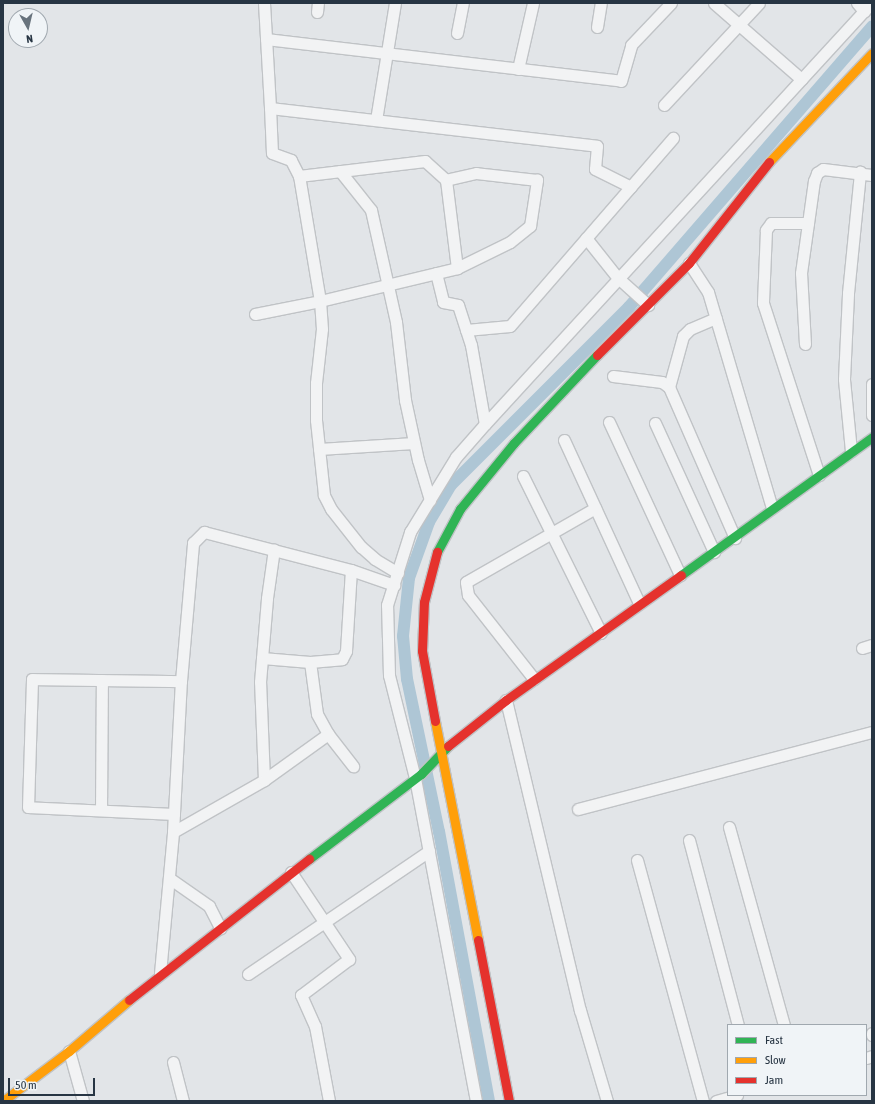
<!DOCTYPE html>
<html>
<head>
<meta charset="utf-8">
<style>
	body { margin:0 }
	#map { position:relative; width:875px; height:1104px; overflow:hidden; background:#e2e5e8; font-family:"Asap Condensed",sans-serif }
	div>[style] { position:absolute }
	.canal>* { height:12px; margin:-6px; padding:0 6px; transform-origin:6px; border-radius:6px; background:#aec6d5 }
	.roads { filter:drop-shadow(1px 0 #c0c3c6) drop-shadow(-1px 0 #c0c3c6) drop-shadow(0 1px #c0c3c6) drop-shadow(0 -1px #c0c3c6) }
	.street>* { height:11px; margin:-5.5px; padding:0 5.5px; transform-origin:5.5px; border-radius:5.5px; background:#f2f3f4 }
	.fast>* { height:9px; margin:-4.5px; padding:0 4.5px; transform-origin:4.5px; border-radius:4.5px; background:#30b455 }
	.slow>* { height:9px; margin:-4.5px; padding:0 4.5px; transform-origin:4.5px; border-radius:4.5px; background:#ff9f0a }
	.jam>* { height:9px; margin:-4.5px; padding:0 4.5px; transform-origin:4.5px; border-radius:4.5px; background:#e5322d }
	span { translate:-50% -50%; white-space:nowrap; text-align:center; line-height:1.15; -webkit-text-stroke:3px #f0f4f7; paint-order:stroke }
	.frame { position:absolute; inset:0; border:4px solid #273543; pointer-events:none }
	.legend { position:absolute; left:727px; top:1024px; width:140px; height:72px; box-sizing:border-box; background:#f0f4f7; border:1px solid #a0a8af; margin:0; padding:5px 7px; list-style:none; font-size:12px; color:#273543 }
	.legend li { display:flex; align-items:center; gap:8px; height:20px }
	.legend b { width:20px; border:1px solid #a0a8af }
	.north { position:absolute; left:8px; top:8px; width:40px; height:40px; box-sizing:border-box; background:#f0f4f7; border:1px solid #a0a8af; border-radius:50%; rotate:172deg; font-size:11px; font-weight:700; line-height:16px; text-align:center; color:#273543 }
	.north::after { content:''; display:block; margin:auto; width:14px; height:18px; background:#68737d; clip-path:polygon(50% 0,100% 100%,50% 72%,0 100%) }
	.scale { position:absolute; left:8px; top:1078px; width:87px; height:18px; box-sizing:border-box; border:2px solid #273543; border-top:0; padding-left:5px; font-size:12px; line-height:14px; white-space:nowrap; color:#273543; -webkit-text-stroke:3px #f0f4f7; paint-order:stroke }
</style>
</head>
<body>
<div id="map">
	<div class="canal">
		<div style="left:489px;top:1101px;width:274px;rotate:-100.5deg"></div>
		<div style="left:439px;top:832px;width:156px;rotate:-101.8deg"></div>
		<div style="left:407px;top:679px;width:43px;rotate:-95.3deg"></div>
		<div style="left:403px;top:636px;width:58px;rotate:-84.1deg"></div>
		<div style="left:409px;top:578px;width:59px;rotate:-70.3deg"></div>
		<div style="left:429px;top:522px;width:43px;rotate:-59.3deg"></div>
		<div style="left:451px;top:485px;width:252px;rotate:-45deg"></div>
		<div style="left:629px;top:307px;width:371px;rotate:-49.1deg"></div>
	</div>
	<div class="roads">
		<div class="street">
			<div style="left:264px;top:3px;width:105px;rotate:86.7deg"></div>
			<div style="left:714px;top:3px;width:116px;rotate:41.1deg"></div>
			<div style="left:857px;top:3px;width:11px;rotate:49deg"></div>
			<div style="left:864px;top:11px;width:11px;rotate:-45deg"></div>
			<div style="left:317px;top:12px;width:9px;rotate:-84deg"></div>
			<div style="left:597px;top:27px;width:24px;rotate:-81deg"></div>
			<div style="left:457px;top:33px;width:31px;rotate:-79deg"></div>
			<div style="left:266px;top:39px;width:357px;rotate:6.7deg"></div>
			<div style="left:621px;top:81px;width:37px;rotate:-74deg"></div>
			<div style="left:631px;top:45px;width:58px;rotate:-46.4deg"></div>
			<div style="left:518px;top:69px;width:68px;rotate:-77.2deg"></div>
			<div style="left:664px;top:105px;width:139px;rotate:-47deg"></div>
			<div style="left:376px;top:120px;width:119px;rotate:-80.8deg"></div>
			<div style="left:340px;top:171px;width:50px;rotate:51.5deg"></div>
			<div style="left:371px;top:210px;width:115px;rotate:77.4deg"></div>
			<div style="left:396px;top:322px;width:79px;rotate:83.4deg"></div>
			<div style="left:405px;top:400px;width:61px;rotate:77.8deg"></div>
			<div style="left:418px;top:460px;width:42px;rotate:73.3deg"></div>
			<div style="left:446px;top:180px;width:89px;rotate:82.9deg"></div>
			<div style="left:808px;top:223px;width:37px;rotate:180deg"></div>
			<div style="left:771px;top:223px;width:9px;rotate:126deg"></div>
			<div style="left:766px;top:230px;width:73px;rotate:92.4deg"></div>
			<div style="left:763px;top:303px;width:181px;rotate:72deg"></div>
			<div style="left:586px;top:238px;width:50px;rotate:51.5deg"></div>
			<div style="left:617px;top:277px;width:42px;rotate:42.1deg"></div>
			<div style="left:689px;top:263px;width:35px;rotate:57deg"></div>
			<div style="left:708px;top:292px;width:225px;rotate:73.5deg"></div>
			<div style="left:436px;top:273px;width:30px;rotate:76deg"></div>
			<div style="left:443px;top:302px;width:15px;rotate:11deg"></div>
			<div style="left:458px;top:305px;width:42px;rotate:72deg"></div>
			<div style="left:471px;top:345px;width:80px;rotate:80deg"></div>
			<div style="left:255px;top:314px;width:66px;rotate:-11.3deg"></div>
			<div style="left:320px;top:301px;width:141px;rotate:-13.5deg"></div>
			<div style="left:457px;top:268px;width:59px;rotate:-26.1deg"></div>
			<div style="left:510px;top:242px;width:26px;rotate:-39deg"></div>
			<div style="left:530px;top:226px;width:47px;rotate:-81.3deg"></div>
			<div style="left:537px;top:180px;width:61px;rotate:-173.5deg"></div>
			<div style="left:476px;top:173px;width:31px;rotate:167deg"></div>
			<div style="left:446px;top:180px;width:28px;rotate:-138deg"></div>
			<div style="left:425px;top:161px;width:127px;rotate:173.2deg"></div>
			<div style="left:466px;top:330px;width:44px;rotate:-5.2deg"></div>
			<div style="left:510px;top:326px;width:249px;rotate:-49.1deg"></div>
			<div style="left:805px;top:344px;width:71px;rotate:-93.2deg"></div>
			<div style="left:801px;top:273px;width:93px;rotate:-82deg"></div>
			<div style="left:814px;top:181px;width:9px;rotate:-69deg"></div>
			<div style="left:817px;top:173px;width:7px;rotate:-34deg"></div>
			<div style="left:823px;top:169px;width:49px;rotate:7deg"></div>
			<div style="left:613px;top:376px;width:49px;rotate:7deg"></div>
			<div style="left:662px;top:382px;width:9px;rotate:36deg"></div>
			<div style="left:669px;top:387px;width:165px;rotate:66.4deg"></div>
			<div style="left:872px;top:384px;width:31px;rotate:90deg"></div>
			<div style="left:669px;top:387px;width:53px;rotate:-74.6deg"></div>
			<div style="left:683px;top:336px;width:10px;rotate:-45deg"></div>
			<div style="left:690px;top:329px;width:28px;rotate:-23deg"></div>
			<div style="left:609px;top:422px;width:169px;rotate:65.1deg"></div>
			<div style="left:655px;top:423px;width:142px;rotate:65.4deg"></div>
			<div style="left:564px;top:440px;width:179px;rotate:65.3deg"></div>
			<div style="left:319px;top:449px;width:95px;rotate:-3.6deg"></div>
			<div style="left:851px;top:451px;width:72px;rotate:-95.6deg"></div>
			<div style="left:844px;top:379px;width:86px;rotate:-87.3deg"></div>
			<div style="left:848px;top:293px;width:122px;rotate:-84.3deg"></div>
			<div style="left:523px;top:476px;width:175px;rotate:63.6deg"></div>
			<div style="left:398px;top:573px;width:27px;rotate:-149deg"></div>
			<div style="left:375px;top:559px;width:18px;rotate:-139deg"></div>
			<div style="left:361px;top:547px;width:48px;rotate:-128.3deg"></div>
			<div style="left:331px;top:509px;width:16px;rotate:-117deg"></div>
			<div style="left:324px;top:495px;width:75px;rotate:-96.1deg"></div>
			<div style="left:316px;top:420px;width:37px;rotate:-90deg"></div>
			<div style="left:316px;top:383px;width:54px;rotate:-83.7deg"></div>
			<div style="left:322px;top:329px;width:28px;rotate:-94deg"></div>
			<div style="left:320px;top:301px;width:127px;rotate:-99.5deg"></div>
			<div style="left:299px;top:176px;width:18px;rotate:-117deg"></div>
			<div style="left:291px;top:160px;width:20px;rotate:-160deg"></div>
			<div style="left:272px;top:153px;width:45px;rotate:-92.5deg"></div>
			<div style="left:270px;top:108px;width:329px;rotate:6.6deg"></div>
			<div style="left:597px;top:146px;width:23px;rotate:95deg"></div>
			<div style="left:595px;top:169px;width:40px;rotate:26.6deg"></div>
			<div style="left:862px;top:648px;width:10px;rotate:-17deg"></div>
			<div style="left:262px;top:658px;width:48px;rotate:4.8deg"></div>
			<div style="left:310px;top:662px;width:32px;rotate:-5deg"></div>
			<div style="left:342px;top:659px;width:9px;rotate:-63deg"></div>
			<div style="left:346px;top:651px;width:81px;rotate:-86.5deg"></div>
			<div style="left:310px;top:662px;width:52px;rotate:82.3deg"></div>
			<div style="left:317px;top:714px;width:23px;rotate:61deg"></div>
			<div style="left:328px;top:734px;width:41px;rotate:52deg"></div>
			<div style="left:534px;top:679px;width:107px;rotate:-128.2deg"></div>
			<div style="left:468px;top:595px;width:13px;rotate:-99deg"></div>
			<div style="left:466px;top:582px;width:149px;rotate:-29.8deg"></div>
			<div style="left:506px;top:700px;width:319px;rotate:76.6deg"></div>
			<div style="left:580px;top:1010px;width:95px;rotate:73.5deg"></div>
			<div style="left:264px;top:780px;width:98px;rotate:-92.3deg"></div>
			<div style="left:260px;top:682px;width:84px;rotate:-85.2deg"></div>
			<div style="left:267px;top:598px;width:49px;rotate:-81.9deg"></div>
			<div style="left:578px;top:809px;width:304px;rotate:-14.7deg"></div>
			<div style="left:101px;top:810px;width:130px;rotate:-89.6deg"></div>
			<div style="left:174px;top:814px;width:146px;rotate:-177.3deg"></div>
			<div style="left:28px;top:807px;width:128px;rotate:-88.2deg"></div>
			<div style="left:32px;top:679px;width:149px;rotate:0.8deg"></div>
			<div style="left:729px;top:827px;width:205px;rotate:74.5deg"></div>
			<div style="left:173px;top:832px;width:105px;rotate:-29.7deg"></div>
			<div style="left:264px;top:780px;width:79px;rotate:-35.7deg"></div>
			<div style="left:689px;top:840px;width:191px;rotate:75.2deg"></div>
			<div style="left:637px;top:860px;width:250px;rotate:74.7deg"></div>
			<div style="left:291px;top:872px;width:105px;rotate:56.3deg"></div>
			<div style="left:349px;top:959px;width:60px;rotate:143.1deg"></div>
			<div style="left:301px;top:995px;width:34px;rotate:66deg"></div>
			<div style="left:315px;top:1026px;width:76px;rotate:79.4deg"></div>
			<div style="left:169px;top:878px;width:49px;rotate:35deg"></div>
			<div style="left:209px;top:906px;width:25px;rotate:63deg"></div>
			<div style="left:160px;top:973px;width:142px;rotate:-84.7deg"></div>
			<div style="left:173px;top:832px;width:151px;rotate:-87deg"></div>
			<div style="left:181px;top:681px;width:139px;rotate:-85deg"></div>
			<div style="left:193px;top:543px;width:16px;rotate:-45deg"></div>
			<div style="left:204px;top:532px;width:152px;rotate:14.5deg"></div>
			<div style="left:351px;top:570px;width:46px;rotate:19.2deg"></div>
			<div style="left:248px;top:974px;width:219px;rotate:-34.2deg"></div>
			<div style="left:872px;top:1033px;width:2px;rotate:90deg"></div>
			<div style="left:69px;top:1051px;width:52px;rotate:74.4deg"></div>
			<div style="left:866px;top:1058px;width:6px;rotate:-18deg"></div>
			<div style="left:173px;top:1062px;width:40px;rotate:75.6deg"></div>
			<div style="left:476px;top:1101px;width:329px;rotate:-100.7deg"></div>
			<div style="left:415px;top:778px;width:106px;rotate:-104.2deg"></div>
			<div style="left:389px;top:675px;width:70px;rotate:-91.6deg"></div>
			<div style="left:387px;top:605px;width:77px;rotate:-72.5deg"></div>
			<div style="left:410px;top:532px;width:88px;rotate:-58.5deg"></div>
			<div style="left:456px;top:457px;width:44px;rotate:-48.7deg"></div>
			<div style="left:485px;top:424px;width:561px;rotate:-47.46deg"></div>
			<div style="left:716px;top:1101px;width:22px;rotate:-16deg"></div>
		</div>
		<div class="fast">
			<div style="left:437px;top:552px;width:49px;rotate:-61.9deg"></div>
			<div style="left:460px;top:509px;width:85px;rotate:-50.7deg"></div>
			<div style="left:514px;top:443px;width:121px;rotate:-46.7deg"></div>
			<div style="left:681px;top:575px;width:236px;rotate:-35.8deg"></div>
			<div style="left:309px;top:859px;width:141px;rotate:-37.2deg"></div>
			<div style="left:421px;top:774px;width:39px;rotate:-46deg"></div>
		</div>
		<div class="slow">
			<div style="left:769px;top:162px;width:150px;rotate:-46.6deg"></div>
			<div style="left:435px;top:721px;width:223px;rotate:78.9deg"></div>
			<div style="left:3px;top:1101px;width:83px;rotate:-37.1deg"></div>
			<div style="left:69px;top:1051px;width:79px;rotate:-40.4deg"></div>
		</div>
		<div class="jam">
			<div style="left:597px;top:355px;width:130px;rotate:-45deg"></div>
			<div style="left:689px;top:263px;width:129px;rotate:-51.6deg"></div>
			<div style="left:435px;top:721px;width:71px;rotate:-100.5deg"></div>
			<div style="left:422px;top:651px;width:49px;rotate:-87.7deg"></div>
			<div style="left:424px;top:602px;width:52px;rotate:-75.4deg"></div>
			<div style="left:448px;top:746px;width:74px;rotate:-38.4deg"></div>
			<div style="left:506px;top:700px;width:215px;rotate:-35.5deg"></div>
			<div style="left:478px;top:940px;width:164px;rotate:79.1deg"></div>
			<div style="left:129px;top:1000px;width:229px;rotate:-38.1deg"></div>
		</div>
	</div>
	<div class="frame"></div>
	<ul class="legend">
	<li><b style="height:5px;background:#30b455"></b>Fast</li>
	<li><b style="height:5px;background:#ff9f0a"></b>Slow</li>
	<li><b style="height:5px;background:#e5322d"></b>Jam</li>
	</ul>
	<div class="north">N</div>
	<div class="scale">50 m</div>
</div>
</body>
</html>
